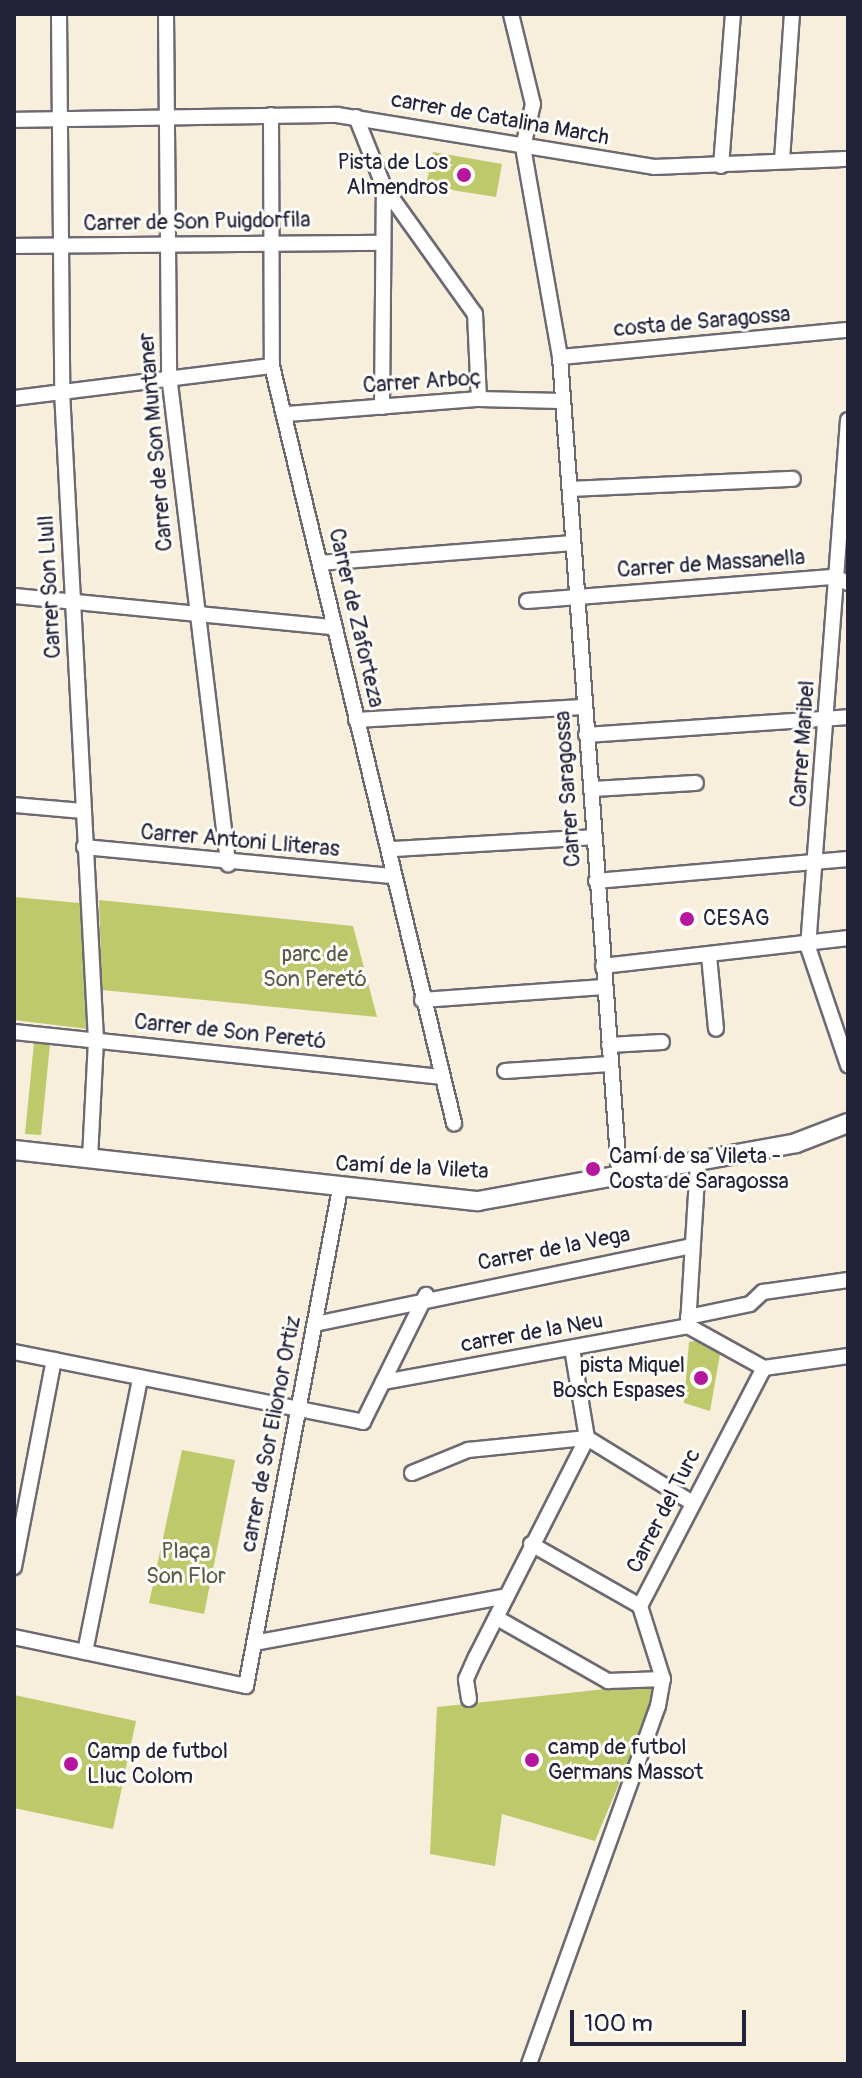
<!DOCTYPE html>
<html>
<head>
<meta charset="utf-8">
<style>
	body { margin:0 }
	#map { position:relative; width:862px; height:2078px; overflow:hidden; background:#f7eedc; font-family:Pangolin,sans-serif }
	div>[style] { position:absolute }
	.green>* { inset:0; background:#bdc96b }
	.roads { filter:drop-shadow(2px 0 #6d6973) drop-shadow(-2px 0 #6d6973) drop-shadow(0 2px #6d6973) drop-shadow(0 -2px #6d6973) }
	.street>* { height:14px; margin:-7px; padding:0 7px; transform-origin:7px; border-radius:7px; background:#fff }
	.secondary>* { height:18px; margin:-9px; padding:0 9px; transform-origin:9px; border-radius:9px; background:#fff }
	.dots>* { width:22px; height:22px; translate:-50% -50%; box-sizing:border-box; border:4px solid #fdfcf7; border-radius:50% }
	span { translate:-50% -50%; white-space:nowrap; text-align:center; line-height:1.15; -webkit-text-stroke:6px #fdfcf7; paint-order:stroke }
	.street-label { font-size:22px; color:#22223b }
	.poi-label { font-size:22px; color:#22223b }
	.right { translate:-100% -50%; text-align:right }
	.left { translate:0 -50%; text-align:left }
	.park-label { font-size:22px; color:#585c4c }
	.frame { position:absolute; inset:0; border:16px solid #22223b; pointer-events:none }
	.scale { position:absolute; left:570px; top:2010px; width:176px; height:36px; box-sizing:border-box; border:4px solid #22223b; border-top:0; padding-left:10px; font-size:24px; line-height:28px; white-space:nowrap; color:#22223b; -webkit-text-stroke:6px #fdfcf7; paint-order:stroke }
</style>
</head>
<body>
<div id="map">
	<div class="green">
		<div style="clip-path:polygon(433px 152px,502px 164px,496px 197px,426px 186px)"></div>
		<div style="clip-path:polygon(14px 897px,80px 903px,88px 1029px,14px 1020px)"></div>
		<div style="clip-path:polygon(99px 900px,353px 926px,377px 1017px,102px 990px)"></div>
		<div style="clip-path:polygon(34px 1043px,50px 1044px,41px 1135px,25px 1134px)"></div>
		<div style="clip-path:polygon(700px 1340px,720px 1354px,710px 1411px,684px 1403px,689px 1342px)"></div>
		<div style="clip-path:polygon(182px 1450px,235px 1460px,204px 1614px,149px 1603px)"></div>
		<div style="clip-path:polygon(652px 1684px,657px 1693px,595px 1841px,502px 1814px,495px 1866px,430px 1854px,437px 1707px)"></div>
		<div style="clip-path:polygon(14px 1695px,136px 1721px,113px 1829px,14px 1808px)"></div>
	</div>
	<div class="roads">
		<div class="street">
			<div style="left:59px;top:14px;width:377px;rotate:89.5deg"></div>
			<div style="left:62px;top:391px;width:650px;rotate:87deg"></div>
			<div style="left:96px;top:1040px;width:117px;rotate:92.9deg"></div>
			<div style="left:166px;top:14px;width:361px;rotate:89.5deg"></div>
			<div style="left:169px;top:375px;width:493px;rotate:83.1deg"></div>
			<div style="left:511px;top:14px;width:93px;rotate:76.3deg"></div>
			<div style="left:533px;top:104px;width:44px;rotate:103.1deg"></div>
			<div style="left:523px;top:147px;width:213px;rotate:80deg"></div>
			<div style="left:560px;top:357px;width:818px;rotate:85.86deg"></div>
			<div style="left:271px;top:115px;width:251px;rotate:89.8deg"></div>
			<div style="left:272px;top:366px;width:779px;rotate:76.48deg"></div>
			<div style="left:356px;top:117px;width:75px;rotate:68.2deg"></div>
			<div style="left:384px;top:187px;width:156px;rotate:54.4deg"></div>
			<div style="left:475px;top:314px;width:85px;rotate:87.3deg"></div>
			<div style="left:14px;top:120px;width:323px;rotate:-0.9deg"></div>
			<div style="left:337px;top:115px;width:321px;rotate:9.3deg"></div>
			<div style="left:654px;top:167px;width:194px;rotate:-2.4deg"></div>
			<div style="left:782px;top:160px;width:146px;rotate:-86.1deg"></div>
			<div style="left:721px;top:166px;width:152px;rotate:-85.5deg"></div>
			<div style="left:14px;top:246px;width:366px;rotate:-0.5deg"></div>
			<div style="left:560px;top:357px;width:289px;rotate:-5.4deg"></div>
			<div style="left:14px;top:398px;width:260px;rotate:-7.1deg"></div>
			<div style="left:382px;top:407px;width:220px;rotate:-89.5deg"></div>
			<div style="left:287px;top:414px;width:193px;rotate:-4.5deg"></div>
			<div style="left:479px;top:399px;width:81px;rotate:1.4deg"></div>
			<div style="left:848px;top:420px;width:529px;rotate:94.34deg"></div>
			<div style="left:808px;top:947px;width:125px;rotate:71.3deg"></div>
			<div style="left:571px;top:489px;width:222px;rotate:-2.6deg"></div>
			<div style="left:320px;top:563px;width:253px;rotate:-4.5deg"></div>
			<div style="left:14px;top:596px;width:319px;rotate:5.6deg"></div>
			<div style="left:527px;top:601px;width:309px;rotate:-4.5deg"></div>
			<div style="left:835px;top:577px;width:14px;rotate:25deg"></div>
			<div style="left:356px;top:720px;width:227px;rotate:-3.3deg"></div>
			<div style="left:586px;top:735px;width:263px;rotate:-3.9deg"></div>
			<div style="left:592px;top:789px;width:104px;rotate:-3.3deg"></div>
			<div style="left:14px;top:805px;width:68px;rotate:5deg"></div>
			<div style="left:84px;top:847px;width:309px;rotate:5.4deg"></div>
			<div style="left:394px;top:849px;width:201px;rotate:-3.4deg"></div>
			<div style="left:596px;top:881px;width:253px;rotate:-5deg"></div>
			<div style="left:709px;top:956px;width:73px;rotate:84.5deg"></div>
			<div style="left:603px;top:966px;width:247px;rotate:-6.5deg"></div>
			<div style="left:422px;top:1000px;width:182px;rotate:-4.1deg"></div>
			<div style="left:14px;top:1032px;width:429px;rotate:6deg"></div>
			<div style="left:609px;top:1045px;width:53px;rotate:-3.2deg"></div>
			<div style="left:505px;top:1071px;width:105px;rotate:-3.8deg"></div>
			<div style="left:688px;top:1317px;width:63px;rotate:-11.8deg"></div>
			<div style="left:750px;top:1304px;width:18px;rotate:-43deg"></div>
			<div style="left:763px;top:1292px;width:86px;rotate:-8deg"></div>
			<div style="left:315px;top:1324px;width:383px;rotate:-11.7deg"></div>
			<div style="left:688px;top:1325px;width:163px;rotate:-86.5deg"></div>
			<div style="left:688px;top:1326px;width:87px;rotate:28.9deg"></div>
			<div style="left:764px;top:1368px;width:85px;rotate:-8.1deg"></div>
			<div style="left:14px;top:1352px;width:356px;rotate:11.3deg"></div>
			<div style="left:363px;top:1422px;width:142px;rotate:-63.6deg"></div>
			<div style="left:383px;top:1382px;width:310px;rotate:-10.4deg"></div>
			<div style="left:412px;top:1473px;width:61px;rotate:-22.3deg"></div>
			<div style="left:468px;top:1450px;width:120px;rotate:-5.8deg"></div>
			<div style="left:587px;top:1438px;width:122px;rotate:31.6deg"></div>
			<div style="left:531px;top:1544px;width:125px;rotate:29.6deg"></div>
			<div style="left:14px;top:1567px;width:211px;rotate:-79.1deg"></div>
			<div style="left:497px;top:1618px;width:128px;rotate:29.6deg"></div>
			<div style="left:608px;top:1681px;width:55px;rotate:-2.1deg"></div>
			<div style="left:14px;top:1637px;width:237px;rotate:11.9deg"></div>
			<div style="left:246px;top:1686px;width:506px;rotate:-79.29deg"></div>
			<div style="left:254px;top:1643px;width:257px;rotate:-10.5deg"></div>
			<div style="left:85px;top:1652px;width:279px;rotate:-78.6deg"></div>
			<div style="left:469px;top:1699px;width:20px;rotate:-99deg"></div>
			<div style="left:466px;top:1679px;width:24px;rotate:-66deg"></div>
			<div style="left:476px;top:1657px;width:246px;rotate:-63.1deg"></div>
			<div style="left:587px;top:1438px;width:91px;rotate:-99.5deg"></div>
			<div style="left:529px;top:2064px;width:381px;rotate:-70.2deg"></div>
			<div style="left:658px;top:1706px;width:27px;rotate:-80deg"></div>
			<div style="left:663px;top:1679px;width:77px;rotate:-107.5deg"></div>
			<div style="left:640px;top:1606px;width:268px;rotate:-62.5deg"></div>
		</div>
		<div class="secondary">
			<div style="left:14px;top:1150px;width:467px;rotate:6.3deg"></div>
			<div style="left:478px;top:1201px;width:323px;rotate:-10.3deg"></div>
			<div style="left:796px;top:1143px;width:56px;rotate:-21deg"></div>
		</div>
	</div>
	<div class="dots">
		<div style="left:464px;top:175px;background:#b5179e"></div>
		<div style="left:687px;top:919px;background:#b5179e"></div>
		<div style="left:593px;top:1169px;background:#b5179e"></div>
		<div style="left:701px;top:1378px;background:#b5179e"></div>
		<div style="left:532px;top:1760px;background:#b5179e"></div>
		<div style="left:71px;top:1764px;background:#b5179e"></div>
	</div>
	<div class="street-label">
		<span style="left:500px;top:119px;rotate:10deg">carrer de Catalina March</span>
		<span style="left:197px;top:222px;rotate:-1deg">Carrer de Son Puigdorfila</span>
		<span style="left:702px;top:322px;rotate:-5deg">costa de Saragossa</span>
		<span style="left:422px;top:382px;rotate:-4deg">Carrer Arboç</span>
		<span style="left:156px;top:442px;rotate:-95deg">Carrer de Son Muntaner</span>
		<span style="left:711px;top:564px;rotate:-4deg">Carrer de Massanella</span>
		<span style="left:50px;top:587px;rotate:-93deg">Carrer Son Llull</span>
		<span style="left:356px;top:618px;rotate:77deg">Carrer de Zaforteza</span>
		<span style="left:803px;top:744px;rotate:-86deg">Carrer Maribel</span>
		<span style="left:568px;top:789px;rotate:-94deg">Carrer Saragossa</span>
		<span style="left:240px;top:841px;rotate:5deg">Carrer Antoni Lliteras</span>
		<span style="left:230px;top:1032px;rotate:6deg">Carrer de Son Peretó</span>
		<span style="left:412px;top:1168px;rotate:3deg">Camí de la Vileta</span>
		<span style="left:554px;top:1249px;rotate:-11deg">Carrer de la Vega</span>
		<span style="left:532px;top:1333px;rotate:-10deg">carrer de la Neu</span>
		<span style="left:271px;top:1434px;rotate:-79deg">carrer de Sor Elionor Ortiz</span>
		<span style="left:664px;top:1511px;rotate:-63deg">Carrer del Turc</span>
	</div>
	<div class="poi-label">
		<span class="right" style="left:448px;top:175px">Pista de Los<br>Almendros</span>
		<span class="left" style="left:703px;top:919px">CESAG</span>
		<span class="left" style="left:609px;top:1169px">Camí de sa Vileta -<br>Costa de Saragossa</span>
		<span class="right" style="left:685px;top:1378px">pista Miquel<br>Bosch Espases</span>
		<span class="left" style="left:548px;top:1760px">camp de futbol<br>Germans Massot</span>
		<span class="left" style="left:87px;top:1764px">Camp de futbol<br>Lluc Colom</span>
	</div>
	<div class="park-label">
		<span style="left:315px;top:967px">parc de<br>Son Peretó</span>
		<span style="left:186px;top:1564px">Plaça<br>Son Flor</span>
	</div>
	<div class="frame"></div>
	<div class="scale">100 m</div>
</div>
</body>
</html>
